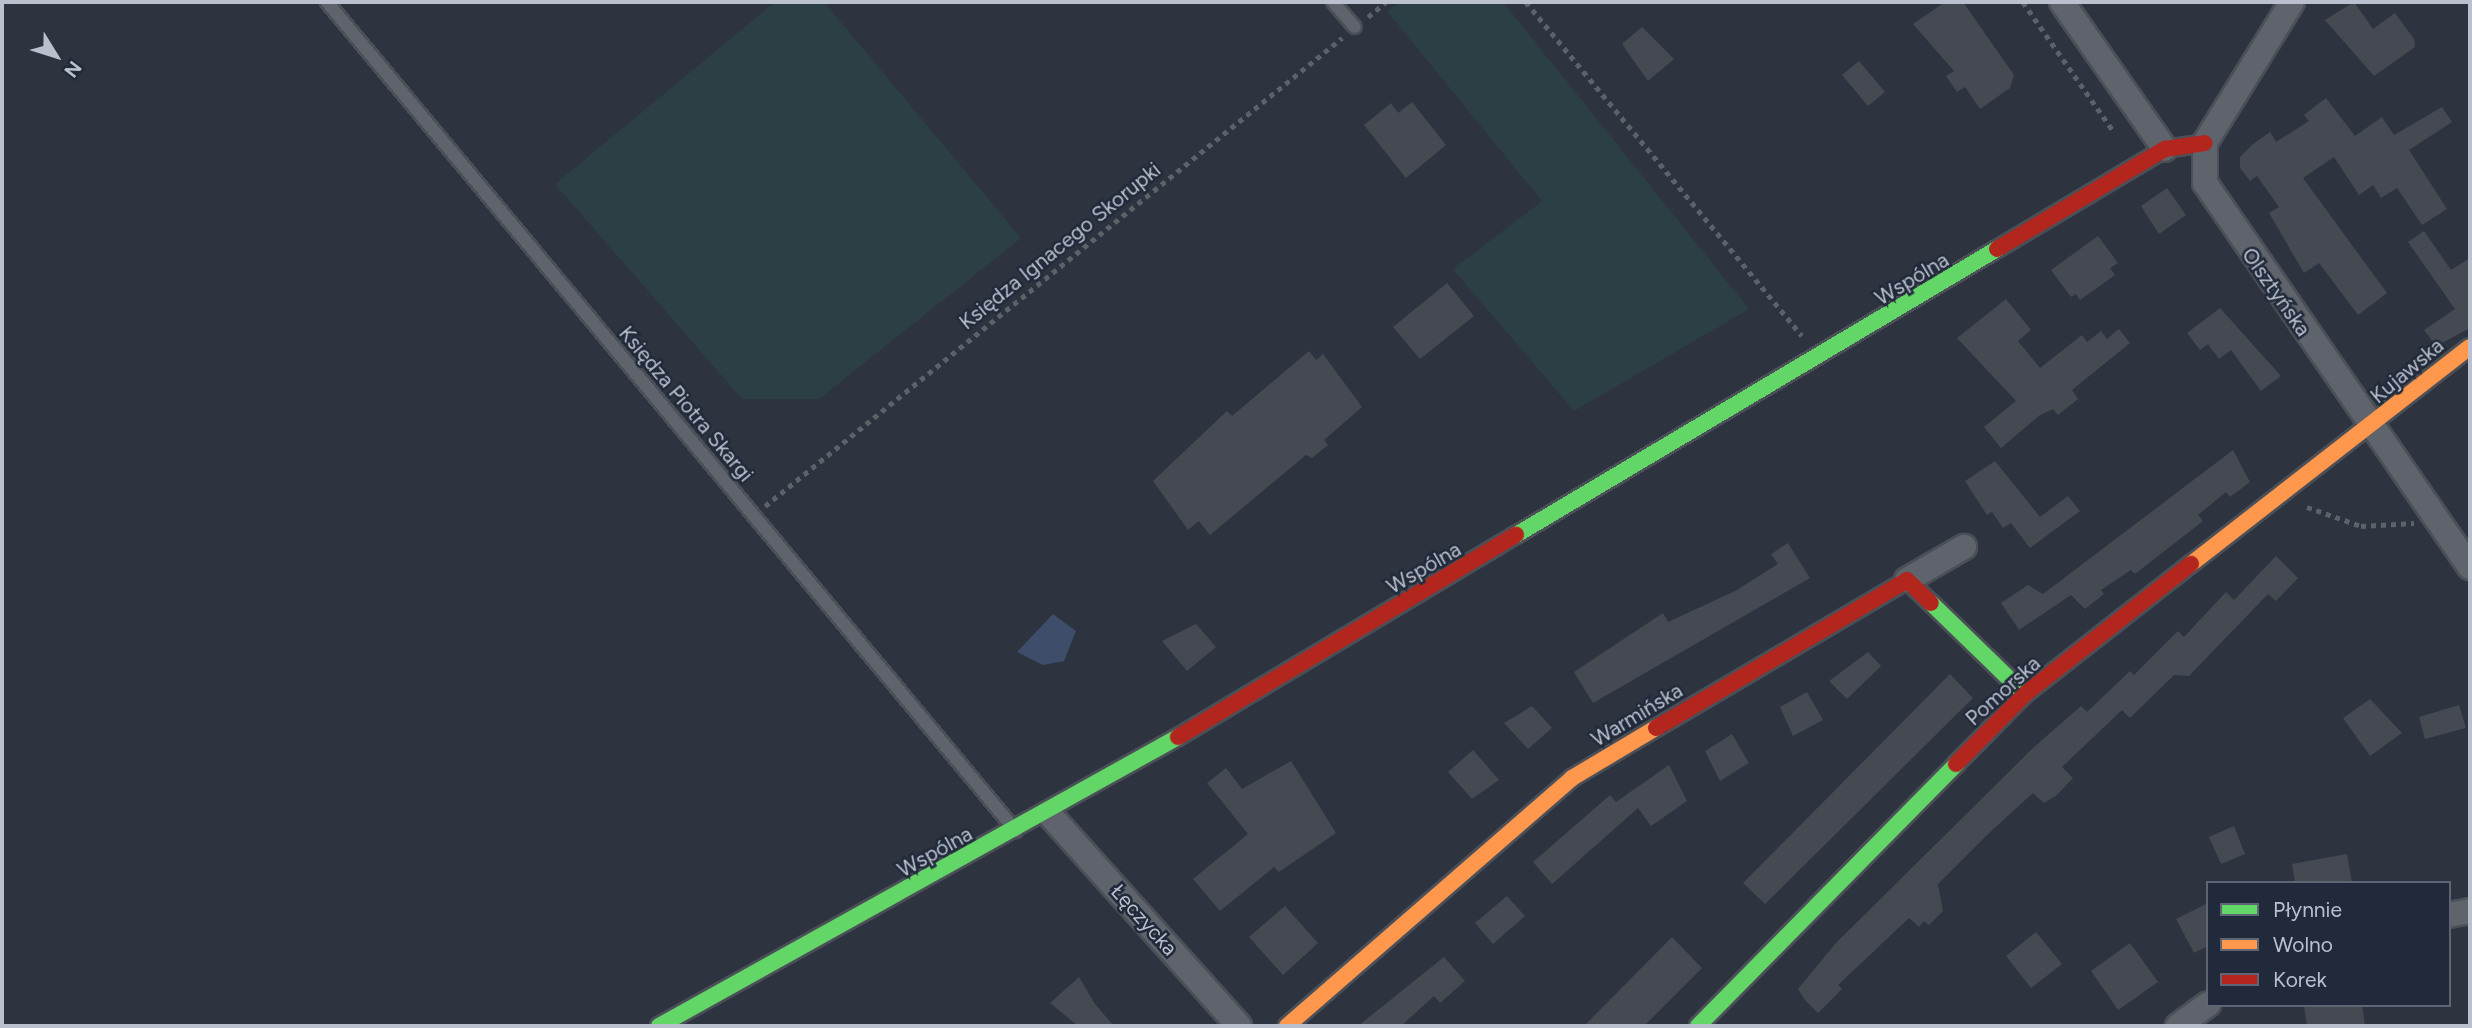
<!DOCTYPE html>
<html>
<head>
<meta charset="utf-8">
<style>
	body { margin:0 }
	#map { position:relative; width:2472px; height:1028px; overflow:hidden; background:#2e343f; font-family:Figtree,sans-serif }
	div>[style] { position:absolute }
	.green>* { inset:0; background:#2b3f44 }
	.water>* { inset:0; background:#3d4d6a }
	.building>* { inset:0; background:#444952 }
	.path>* { height:4.5px; margin-top:-2.25px; transform-origin:0; background:repeating-linear-gradient(90deg,#5c6267 0 5px,transparent 0 10px) }
	.roads { filter:drop-shadow(2px 0 #4b4f57) drop-shadow(-2px 0 #4b4f57) drop-shadow(0 2px #4b4f57) drop-shadow(0 -2px #4b4f57) }
	.lane>* { height:12px; margin:-6px; padding:0 6px; transform-origin:6px; border-radius:6px; background:#5f636b }
	.street>* { height:24px; margin:-12px; padding:0 12px; transform-origin:12px; border-radius:12px; background:#5f636b }
	.fast>* { height:16px; margin:-8px; padding:0 8px; transform-origin:8px; border-radius:8px; background:#63d668 }
	.slow>* { height:16px; margin:-8px; padding:0 8px; transform-origin:8px; border-radius:8px; background:#ff974d }
	.jam>* { height:16px; margin:-8px; padding:0 8px; transform-origin:8px; border-radius:8px; background:#b3261e }
	span { translate:-50% -50%; white-space:nowrap; text-align:center; line-height:1.15; -webkit-text-stroke:5px #212a3a; paint-order:stroke }
	.street-label { font-size:21px; color:#bac0cd }
	.frame { position:absolute; inset:0; border:4px solid #bac0cd; pointer-events:none }
	.legend { position:absolute; left:2206px; top:881px; width:245px; height:126px; box-sizing:border-box; background:#212a3a; border:2px solid #5e6675; margin:0; padding:9px 12px; list-style:none; font-size:21px; color:#bac0cd }
	.legend li { display:flex; align-items:center; gap:14px; height:35px }
	.legend b { width:35px; border:2px solid #5e6675 }
	.north { position:absolute; left:21px; top:21px; width:70px; height:70px; -webkit-text-stroke:5px #212a3a; paint-order:stroke; rotate:128deg; font-size:19px; font-weight:700; line-height:28px; text-align:center; color:#bac0cd }
	.north::after { content:''; display:block; margin:auto; width:24px; height:32px; background:#bac0cd; clip-path:polygon(50% 0,100% 100%,50% 72%,0 100%) }
</style>
</head>
<body>
<div id="map">
	<div class="green">
		<div style="clip-path:polygon(775px 2px,824px 2px,1021px 238px,819px 399px,742px 399px,555px 184px)"></div>
		<div style="clip-path:polygon(1400px 2px,1503px 2px,1749px 309px,1574px 411px,1453px 269px,1542px 201px,1387px 11px)"></div>
	</div>
	<div class="water">
		<div style="clip-path:polygon(1053px 614px,1076px 631px,1064px 661px,1043px 665px,1017px 652px)"></div>
	</div>
	<div class="building">
		<div style="clip-path:polygon(1945px 2px,1963px 2px,2014px 75px,2010px 88px,1980px 109px,1965px 87px,1957px 92px,1946px 76px,1954px 71px,1913px 24px)"></div>
		<div style="clip-path:polygon(2354px 2px,2373px 29px,2395px 13px,2414px 39px,2415px 47px,2374px 76px,2325px 20px)"></div>
		<div style="clip-path:polygon(1642px 27px,1674px 59px,1648px 81px,1622px 44px)"></div>
		<div style="clip-path:polygon(1859px 61px,1885px 92px,1868px 106px,1842px 75px)"></div>
		<div style="clip-path:polygon(2326px 98px,2355px 136px,2382px 117px,2394px 135px,2442px 107px,2452px 122px,2409px 150px,2447px 209px,2422px 225px,2397px 188px,2381px 198px,2373px 185px,2359px 195px,2334px 157px,2303px 178px,2387px 293px,2358px 315px,2319px 263px,2304px 273px,2269px 213px,2279px 207px,2257px 176px,2250px 181px,2240px 168px,2240px 157px,2253px 144px,2270px 132px,2276px 142px,2309px 121px,2304px 115px)"></div>
		<div style="clip-path:polygon(1412px 102px,1446px 145px,1406px 178px,1364px 125px,1391px 103px,1398px 113px)"></div>
		<div style="clip-path:polygon(2167px 188px,2186px 215px,2159px 234px,2141px 206px)"></div>
		<div style="clip-path:polygon(2424px 231px,2451px 270px,2470px 258px,2470px 328px,2436px 346px,2424px 330px,2455px 309px,2408px 242px)"></div>
		<div style="clip-path:polygon(2098px 236px,2118px 263px,2110px 268px,2115px 275px,2080px 300px,2076px 294px,2071px 297px,2051px 270px)"></div>
		<div style="clip-path:polygon(1447px 283px,1474px 316px,1420px 359px,1393px 327px)"></div>
		<div style="clip-path:polygon(2006px 299px,2031px 330px,2018px 341px,2040px 368px,2082px 335px,2087px 342px,2101px 331px,2107px 339px,2119px 329px,2130px 343px,2072px 390px,2078px 399px,2058px 415px,2053px 409px,2040px 415px,2001px 448px,1984px 427px,2016px 401px,1957px 338px)"></div>
		<div style="clip-path:polygon(2220px 308px,2281px 376px,2261px 391px,2231px 350px,2219px 359px,2208px 344px,2200px 350px,2187px 333px)"></div>
		<div style="clip-path:polygon(1309px 351px,1316px 360px,1323px 354px,1362px 407px,1324px 440px,1328px 445px,1312px 458px,1306px 455px,1210px 535px,1199px 521px,1188px 530px,1153px 481px,1227px 411px,1232px 416px)"></div>
		<div style="clip-path:polygon(2233px 450px,2250px 482px,2230px 497px,2226px 492px,2198px 515px,2203px 521px,2135px 574px,2131px 570px,2101px 590px,2104px 594px,2085px 609px,2071px 595px,2019px 630px,2001px 603px,2028px 585px,2043px 594px)"></div>
		<div style="clip-path:polygon(1995px 461px,2040px 517px,2068px 496px,2080px 511px,2030px 548px,2011px 523px,2003px 528px,1992px 512px,1987px 515px,1965px 481px)"></div>
		<div style="clip-path:polygon(1788px 543px,1810px 578px,1593px 703px,1574px 672px,1663px 613px,1668px 622px,1735px 591px,1778px 564px,1771px 554px)"></div>
		<div style="clip-path:polygon(2276px 556px,2298px 578px,2276px 601px,2268px 594px,2189px 676px,2174px 675px,2130px 718px,2122px 710px,2062px 767px,2073px 778px,2057px 795px,2044px 803px,2033px 793px,1987px 835px,1938px 884px,1943px 911px,1929px 925px,1924px 921px,1919px 927px,1909px 918px,1838px 985px,1842px 989px,1818px 1013px,1805px 1000px,1798px 989px,1836px 943px,2034px 747px,2081px 706px,2087px 712px,2130px 671px,2134px 675px,2178px 631px,2184px 637px,2226px 592px,2234px 600px)"></div>
		<div style="clip-path:polygon(1196px 624px,1216px 647px,1187px 671px,1162px 641px)"></div>
		<div style="clip-path:polygon(1868px 652px,1881px 666px,1847px 699px,1829px 681px)"></div>
		<div style="clip-path:polygon(1950px 674px,1973px 698px,1765px 904px,1743px 883px)"></div>
		<div style="clip-path:polygon(1807px 692px,1823px 720px,1793px 736px,1780px 707px)"></div>
		<div style="clip-path:polygon(2370px 699px,2402px 733px,2370px 756px,2343px 718px)"></div>
		<div style="clip-path:polygon(2459px 705px,2466px 728px,2425px 739px,2419px 717px)"></div>
		<div style="clip-path:polygon(1532px 706px,1552px 728px,1528px 749px,1504px 723px)"></div>
		<div style="clip-path:polygon(1732px 734px,1749px 763px,1720px 781px,1705px 751px)"></div>
		<div style="clip-path:polygon(1473px 750px,1499px 780px,1472px 799px,1448px 772px)"></div>
		<div style="clip-path:polygon(1291px 761px,1336px 833px,1279px 872px,1274px 867px,1220px 911px,1193px 879px,1248px 834px,1207px 783px,1226px 768px,1242px 789px)"></div>
		<div style="clip-path:polygon(1669px 765px,1687px 801px,1651px 826px,1638px 808px,1552px 884px,1533px 862px,1610px 795px,1616px 802px)"></div>
		<div style="clip-path:polygon(2234px 826px,2245px 854px,2221px 864px,2209px 837px)"></div>
		<div style="clip-path:polygon(2347px 854px,2352px 883px,2295px 883px,2292px 864px)"></div>
		<div style="clip-path:polygon(1507px 896px,1525px 916px,1493px 944px,1475px 923px)"></div>
		<div style="clip-path:polygon(2208px 903px,2208px 946px,2194px 953px,2176px 919px)"></div>
		<div style="clip-path:polygon(1285px 906px,1318px 943px,1283px 975px,1249px 937px)"></div>
		<div style="clip-path:polygon(2036px 932px,2062px 964px,2031px 988px,2006px 956px)"></div>
		<div style="clip-path:polygon(1672px 937px,1702px 968px,1644px 1026px,1584px 1026px)"></div>
		<div style="clip-path:polygon(2130px 943px,2158px 982px,2118px 1010px,2091px 971px)"></div>
		<div style="clip-path:polygon(1444px 957px,1465px 981px,1440px 1003px,1434px 996px,1401px 1026px,1358px 1026px)"></div>
		<div style="clip-path:polygon(1079px 977px,1095px 1004px,1114px 1026px,1078px 1026px,1050px 1003px)"></div>
		<div style="clip-path:polygon(2304px 1005px,2362px 1005px,2365px 1026px,2307px 1026px)"></div>
	</div>
	<div class="path">
		<div style="left:1526px;top:2px;width:433px;rotate:50.4deg"></div>
		<div style="left:2023px;top:2px;width:159px;rotate:55deg"></div>
		<div style="left:1368px;top:17px;width:23px;rotate:-40deg"></div>
		<div style="left:765px;top:506px;width:743px;rotate:-39.05deg"></div>
		<div style="left:2307px;top:507px;width:57px;rotate:19.4deg"></div>
		<div style="left:2361px;top:526px;width:53px;rotate:-3.2deg"></div>
	</div>
	<div class="roads">
		<div class="lane">
			<div style="left:327px;top:2px;width:1078px;rotate:50.27deg"></div>
			<div style="left:1333px;top:2px;width:33px;rotate:49deg"></div>
		</div>
		<div class="street">
			<div style="left:2062px;top:2px;width:179px;rotate:55deg"></div>
			<div style="left:2292px;top:2px;width:166px;rotate:121.7deg"></div>
			<div style="left:2205px;top:143px;width:40px;rotate:90deg"></div>
			<div style="left:2205px;top:183px;width:467px;rotate:55.4deg"></div>
			<div style="left:1907px;top:580px;width:66px;rotate:-30.1deg"></div>
			<div style="left:1049px;top:814px;width:285px;rotate:48.1deg"></div>
			<div style="left:2449px;top:915px;width:21px;rotate:-11deg"></div>
			<div style="left:2178px;top:1026px;width:37px;rotate:-36deg"></div>
		</div>
		<div class="fast">
			<div style="left:1516px;top:535px;width:560px;rotate:-30.74deg"></div>
			<div style="left:1931px;top:603px;width:131px;rotate:44.1deg"></div>
			<div style="left:659px;top:1026px;width:594px;rotate:-29.11deg"></div>
			<div style="left:1698px;top:1026px;width:368px;rotate:-45.4deg"></div>
		</div>
		<div class="slow">
			<div style="left:2191px;top:564px;width:353px;rotate:-37.9deg"></div>
			<div style="left:1287px;top:1026px;width:378px;rotate:-41deg"></div>
			<div style="left:1572px;top:778px;width:98px;rotate:-30.8deg"></div>
		</div>
		<div class="jam">
			<div style="left:1997px;top:249px;width:196px;rotate:-30.8deg"></div>
			<div style="left:2165px;top:149px;width:40px;rotate:-8.5deg"></div>
			<div style="left:1656px;top:728px;width:291px;rotate:-30.5deg"></div>
			<div style="left:1907px;top:580px;width:33px;rotate:44deg"></div>
			<div style="left:1178px;top:737px;width:394px;rotate:-30.9deg"></div>
			<div style="left:1956px;top:764px;width:98px;rotate:-45.4deg"></div>
			<div style="left:2025px;top:694px;width:211px;rotate:-38.1deg"></div>
		</div>
	</div>
	<div class="street-label">
		<span style="left:1060px;top:246px;rotate:-39deg">Księdza Ignacego Skorupki</span>
		<span style="left:1912px;top:279px;rotate:-31deg">Wspólna</span>
		<span style="left:2276px;top:292px;rotate:55deg">Olsztyńska</span>
		<span style="left:2407px;top:371px;rotate:-40deg">Kujawska</span>
		<span style="left:686px;top:404px;rotate:50deg">Księdza Piotra Skargi</span>
		<span style="left:1424px;top:568px;rotate:-30deg">Wspólna</span>
		<span style="left:2003px;top:691px;rotate:-42deg">Pomorska</span>
		<span style="left:1637px;top:715px;rotate:-31deg">Warmińska</span>
		<span style="left:935px;top:852px;rotate:-29deg">Wspólna</span>
		<span style="left:1144px;top:920px;rotate:48deg">Łęczycka</span>
	</div>
	<div class="frame"></div>
	<ul class="legend">
	<li><b style="height:9px;background:#63d668"></b>Płynnie</li>
	<li><b style="height:9px;background:#ff974d"></b>Wolno</li>
	<li><b style="height:9px;background:#b3261e"></b>Korek</li>
	</ul>
	<div class="north">N</div>
</div>
</body>
</html>
